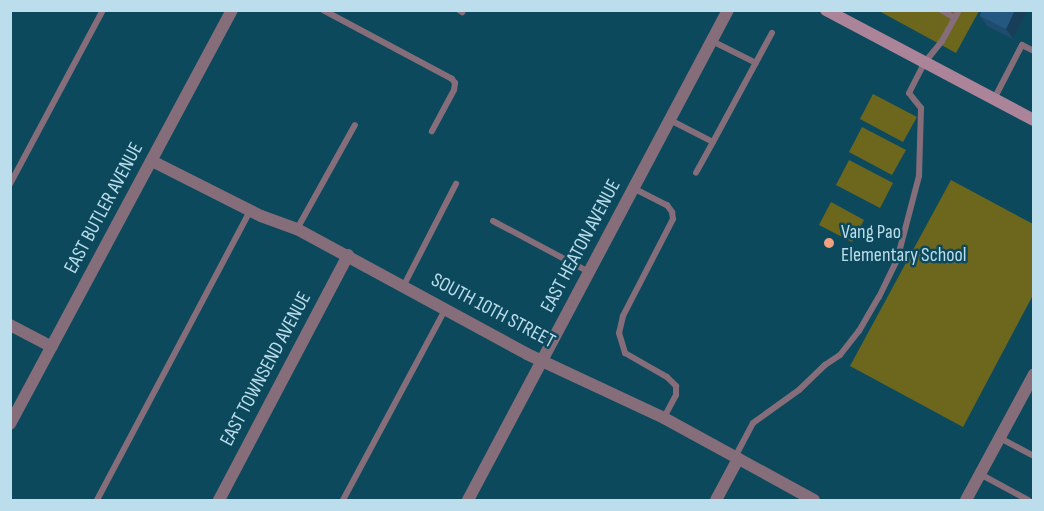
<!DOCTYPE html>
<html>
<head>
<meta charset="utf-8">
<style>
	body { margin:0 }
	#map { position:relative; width:1044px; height:511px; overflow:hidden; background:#0d495c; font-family:"Sofia Sans Condensed",sans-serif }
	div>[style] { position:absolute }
	.green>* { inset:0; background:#6d671d }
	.service>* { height:6px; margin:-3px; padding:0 3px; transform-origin:3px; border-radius:3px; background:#866d7a }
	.minor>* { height:12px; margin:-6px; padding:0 6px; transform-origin:6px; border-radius:6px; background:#866d7a }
	.tertiary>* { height:12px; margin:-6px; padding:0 6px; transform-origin:6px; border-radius:6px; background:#866d7a }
	.secondary>* { height:12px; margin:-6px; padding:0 6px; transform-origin:6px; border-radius:6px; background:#ac8499 }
	.wall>* { inset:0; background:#1f4c6e }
	.shaded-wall>* { inset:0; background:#193e5a }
	.building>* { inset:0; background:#245880 }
	.dots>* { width:16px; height:16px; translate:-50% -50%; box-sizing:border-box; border:3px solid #0d495c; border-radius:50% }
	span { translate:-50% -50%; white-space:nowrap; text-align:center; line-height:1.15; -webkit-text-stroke:5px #0d495c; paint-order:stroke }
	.street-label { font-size:20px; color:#bbddec }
	.poi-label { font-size:20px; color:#bbddec }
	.left { translate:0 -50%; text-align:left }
	.frame { position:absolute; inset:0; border:12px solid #bbddec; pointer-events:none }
</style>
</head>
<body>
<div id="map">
	<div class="green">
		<div style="clip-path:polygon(879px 11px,979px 11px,956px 53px)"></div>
		<div style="clip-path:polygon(873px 94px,917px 117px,903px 142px,860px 119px)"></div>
		<div style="clip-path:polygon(862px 127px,906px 150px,892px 175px,849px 152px)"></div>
		<div style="clip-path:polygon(849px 160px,893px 183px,880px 208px,836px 185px)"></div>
		<div style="clip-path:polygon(951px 180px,1033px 224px,1033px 295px,963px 427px,850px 366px)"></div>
		<div style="clip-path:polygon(831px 202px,864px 220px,852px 242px,819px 225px)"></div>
	</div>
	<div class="service">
		<div style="left:323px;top:10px;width:146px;rotate:28.1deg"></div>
		<div style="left:452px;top:79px;width:5px;rotate:53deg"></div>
		<div style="left:455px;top:83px;width:7px;rotate:98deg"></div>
		<div style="left:454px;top:90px;width:47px;rotate:118.2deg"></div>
		<div style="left:459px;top:10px;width:4px;rotate:34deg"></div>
		<div style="left:941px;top:10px;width:16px;rotate:30deg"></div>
		<div style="left:712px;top:41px;width:49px;rotate:26.6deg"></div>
		<div style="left:994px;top:99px;width:61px;rotate:-62.6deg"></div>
		<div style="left:1022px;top:45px;width:13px;rotate:27deg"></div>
		<div style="left:670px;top:120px;width:48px;rotate:27.1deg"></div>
		<div style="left:713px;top:142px;width:35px;rotate:119deg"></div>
		<div style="left:713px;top:142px;width:124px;rotate:-61.6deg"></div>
		<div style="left:10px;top:184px;width:197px;rotate:-61.9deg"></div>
		<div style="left:633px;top:188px;width:38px;rotate:27deg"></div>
		<div style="left:667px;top:205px;width:9px;rotate:54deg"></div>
		<div style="left:672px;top:212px;width:7px;rotate:82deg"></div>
		<div style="left:673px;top:219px;width:109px;rotate:117.3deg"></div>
		<div style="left:623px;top:316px;width:17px;rotate:103deg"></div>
		<div style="left:619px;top:333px;width:21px;rotate:73deg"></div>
		<div style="left:625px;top:353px;width:48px;rotate:29.7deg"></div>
		<div style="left:667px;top:377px;width:13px;rotate:45deg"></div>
		<div style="left:676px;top:386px;width:9px;rotate:90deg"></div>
		<div style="left:676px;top:395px;width:26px;rotate:118deg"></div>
		<div style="left:493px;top:221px;width:109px;rotate:28deg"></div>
		<div style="left:297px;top:229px;width:119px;rotate:-60.9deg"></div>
		<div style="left:404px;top:285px;width:114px;rotate:-62.8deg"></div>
		<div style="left:1000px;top:438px;width:38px;rotate:28deg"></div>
		<div style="left:735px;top:457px;width:38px;rotate:-62deg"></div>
		<div style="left:753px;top:423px;width:57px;rotate:-35.7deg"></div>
		<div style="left:799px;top:390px;width:36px;rotate:-44deg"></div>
		<div style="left:825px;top:365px;width:18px;rotate:-34deg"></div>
		<div style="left:840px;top:355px;width:31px;rotate:-52deg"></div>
		<div style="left:859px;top:331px;width:39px;rotate:-60deg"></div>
		<div style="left:879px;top:297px;width:41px;rotate:-64.1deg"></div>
		<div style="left:897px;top:260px;width:87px;rotate:-75.3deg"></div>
		<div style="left:919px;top:176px;width:68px;rotate:-88.3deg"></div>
		<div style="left:921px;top:108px;width:19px;rotate:-129deg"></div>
		<div style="left:909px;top:93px;width:35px;rotate:-63deg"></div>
		<div style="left:925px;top:62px;width:27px;rotate:-51deg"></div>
		<div style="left:942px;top:41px;width:35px;rotate:-61deg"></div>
		<div style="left:980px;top:474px;width:55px;rotate:28.4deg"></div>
		<div style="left:97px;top:500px;width:327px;rotate:-62.1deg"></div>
		<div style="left:343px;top:500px;width:216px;rotate:-61.8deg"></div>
	</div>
	<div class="minor">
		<div style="left:152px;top:161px;width:122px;rotate:26.8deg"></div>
		<div style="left:261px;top:216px;width:38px;rotate:20deg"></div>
		<div style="left:297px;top:229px;width:262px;rotate:28.5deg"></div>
		<div style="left:527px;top:354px;width:151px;rotate:25deg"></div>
		<div style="left:664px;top:418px;width:171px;rotate:28.7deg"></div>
		<div style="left:10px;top:325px;width:47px;rotate:27.6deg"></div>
		<div style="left:219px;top:500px;width:277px;rotate:-62.2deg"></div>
		<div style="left:468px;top:500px;width:555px;rotate:-62.05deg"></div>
		<div style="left:716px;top:500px;width:47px;rotate:-61.8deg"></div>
		<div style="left:966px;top:500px;width:143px;rotate:-61.6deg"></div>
	</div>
	<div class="tertiary">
		<div style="left:10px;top:424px;width:470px;rotate:-61.8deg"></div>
	</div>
	<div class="secondary">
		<div style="left:826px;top:10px;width:235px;rotate:27.9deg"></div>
	</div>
	<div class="wall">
		<div style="clip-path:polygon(982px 10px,1027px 10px,1013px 39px,987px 26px,980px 16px)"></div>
	</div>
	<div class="shaded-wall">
		<div style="clip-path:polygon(1015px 10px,1027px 10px,1013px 39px,1006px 29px)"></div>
	</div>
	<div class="building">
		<div style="clip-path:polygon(982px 10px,1015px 10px,1006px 29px,980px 16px)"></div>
	</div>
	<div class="dots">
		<div style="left:829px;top:243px;background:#f1a17d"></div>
	</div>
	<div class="street-label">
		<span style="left:104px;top:208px;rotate:-62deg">EAST BUTLER AVENUE</span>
		<span style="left:581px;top:246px;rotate:-62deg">EAST HEATON AVENUE</span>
		<span style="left:493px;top:311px;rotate:28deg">SOUTH 10TH STREET</span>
		<span style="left:266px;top:369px;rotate:-62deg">EAST TOWNSEND AVENUE</span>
	</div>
	<div class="poi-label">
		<span class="left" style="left:841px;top:244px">Vang Pao<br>Elementary School</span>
	</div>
	<div class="frame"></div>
</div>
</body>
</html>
